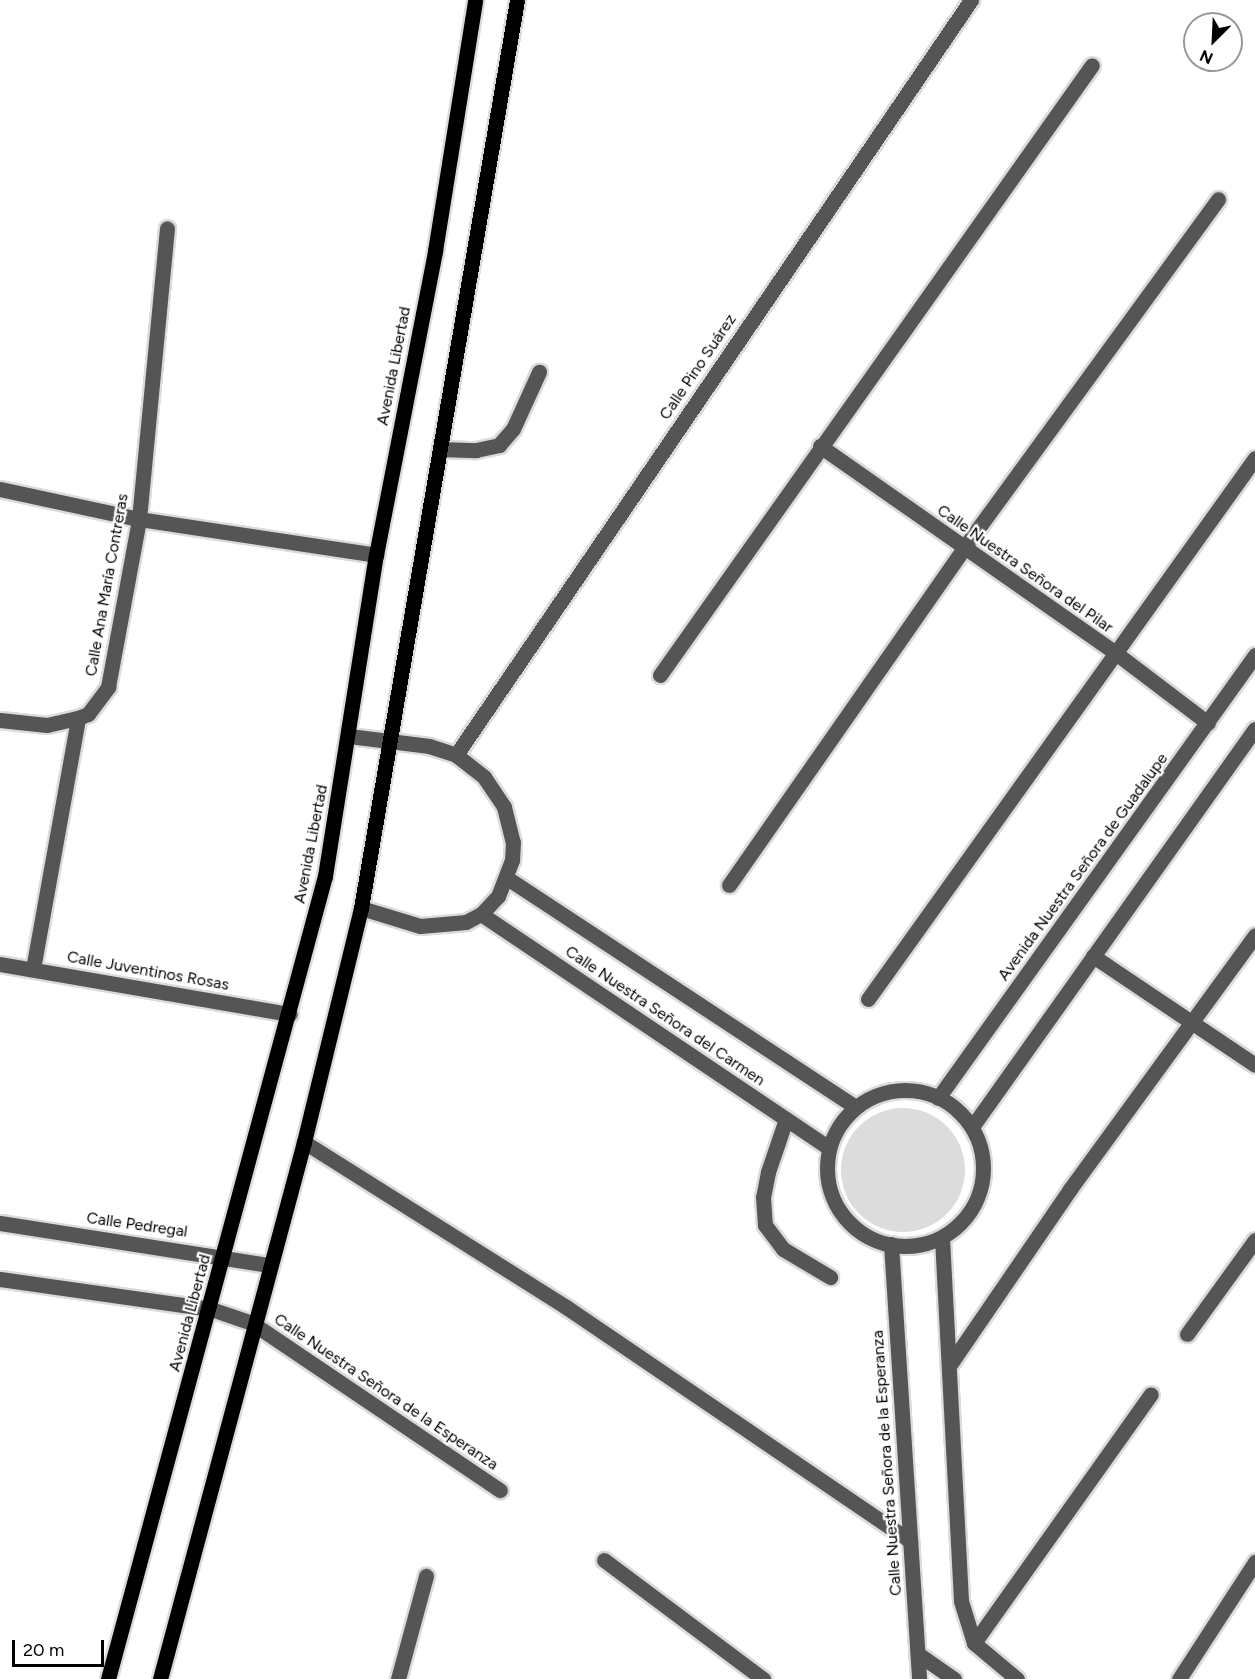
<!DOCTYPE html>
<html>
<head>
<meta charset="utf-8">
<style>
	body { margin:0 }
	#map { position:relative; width:1255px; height:1679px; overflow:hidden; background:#fff; font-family:Figtree,sans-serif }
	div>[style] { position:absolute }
	.green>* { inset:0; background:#dcdcdc }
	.round { border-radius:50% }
	.roads { filter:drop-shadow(2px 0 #dbdbdb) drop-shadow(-2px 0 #dbdbdb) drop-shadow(0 2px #dbdbdb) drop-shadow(0 -2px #dbdbdb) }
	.minor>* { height:15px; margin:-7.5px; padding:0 7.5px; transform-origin:7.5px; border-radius:7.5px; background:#555 }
	.minor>.ring { margin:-7.5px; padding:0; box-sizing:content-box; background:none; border:15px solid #555; border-radius:50% }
	.major>* { height:15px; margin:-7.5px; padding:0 7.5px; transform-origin:7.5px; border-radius:7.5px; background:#000 }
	span { translate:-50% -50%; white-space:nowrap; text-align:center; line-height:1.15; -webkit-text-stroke:4.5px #fff; paint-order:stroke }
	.street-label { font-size:16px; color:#000 }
	.north { position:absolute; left:1183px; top:12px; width:60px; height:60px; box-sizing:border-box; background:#fff; border:2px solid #999; border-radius:50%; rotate:204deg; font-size:16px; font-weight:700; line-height:24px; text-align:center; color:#000 }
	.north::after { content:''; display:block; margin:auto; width:21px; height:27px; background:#000; clip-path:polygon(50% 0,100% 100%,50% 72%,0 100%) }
	.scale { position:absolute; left:12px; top:1640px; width:92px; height:27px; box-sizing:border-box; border:3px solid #000; border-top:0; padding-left:8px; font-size:18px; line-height:21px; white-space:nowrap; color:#000; -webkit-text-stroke:4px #fff; paint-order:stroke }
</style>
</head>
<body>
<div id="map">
	<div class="green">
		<div class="round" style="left:841px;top:1108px;width:124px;height:124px"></div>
	</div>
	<div class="roads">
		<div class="minor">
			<div style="left:820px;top:446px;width:363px;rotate:35deg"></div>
			<div style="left:1117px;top:654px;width:114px;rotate:37.2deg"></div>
			<div style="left:440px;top:449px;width:36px;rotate:2deg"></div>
			<div style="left:476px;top:450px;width:24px;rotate:-12deg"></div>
			<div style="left:499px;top:445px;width:21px;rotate:-49deg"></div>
			<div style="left:513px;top:429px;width:63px;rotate:-65.5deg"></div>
			<div style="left:0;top:489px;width:142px;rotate:12.2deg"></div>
			<div style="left:139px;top:519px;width:240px;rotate:8.6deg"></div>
			<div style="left:660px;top:675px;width:747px;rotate:-54.69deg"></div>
			<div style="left:0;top:720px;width:47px;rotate:6.1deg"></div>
			<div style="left:47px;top:725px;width:32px;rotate:-13deg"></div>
			<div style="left:349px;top:736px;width:81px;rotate:7.1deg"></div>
			<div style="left:429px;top:746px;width:28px;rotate:18deg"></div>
			<div style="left:456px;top:755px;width:36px;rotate:38deg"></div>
			<div style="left:484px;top:777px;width:36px;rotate:56deg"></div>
			<div style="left:504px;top:807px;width:36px;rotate:76deg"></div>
			<div style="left:513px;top:842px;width:18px;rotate:93deg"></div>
			<div style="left:512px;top:860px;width:39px;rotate:111deg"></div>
			<div style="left:498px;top:896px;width:25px;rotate:133deg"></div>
			<div style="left:481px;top:914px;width:17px;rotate:152deg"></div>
			<div style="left:466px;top:922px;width:46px;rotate:175deg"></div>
			<div style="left:420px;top:926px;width:62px;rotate:-163deg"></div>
			<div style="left:456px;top:755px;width:914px;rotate:-55.7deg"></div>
			<div style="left:507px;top:878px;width:417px;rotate:33.3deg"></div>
			<div style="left:729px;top:885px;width:409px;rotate:-55.1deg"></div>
			<div style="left:963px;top:549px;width:433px;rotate:-53.9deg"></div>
			<div style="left:481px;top:914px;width:419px;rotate:33.9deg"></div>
			<div style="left:1093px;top:956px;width:195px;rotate:33.9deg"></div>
			<div style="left:0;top:964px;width:294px;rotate:9.8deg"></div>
			<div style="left:33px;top:969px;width:255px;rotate:-79.8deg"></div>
			<div style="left:78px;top:718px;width:11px;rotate:-22deg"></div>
			<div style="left:88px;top:714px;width:34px;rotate:-53deg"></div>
			<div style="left:108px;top:687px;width:171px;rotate:-79.5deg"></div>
			<div style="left:139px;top:519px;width:292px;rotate:-84.5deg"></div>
			<div style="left:868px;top:999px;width:665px;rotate:-54.42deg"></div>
			<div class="ring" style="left:827px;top:1090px;width:141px;height:141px"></div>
			<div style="left:938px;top:1098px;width:545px;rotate:-54.41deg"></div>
			<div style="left:786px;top:1119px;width:56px;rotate:108.8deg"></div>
			<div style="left:768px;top:1172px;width:25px;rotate:101deg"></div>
			<div style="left:763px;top:1197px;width:28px;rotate:86deg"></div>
			<div style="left:765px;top:1225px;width:30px;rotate:53deg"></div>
			<div style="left:783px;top:1249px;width:55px;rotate:30.8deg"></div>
			<div style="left:972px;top:1127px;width:488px;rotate:-54.6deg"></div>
			<div style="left:304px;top:1142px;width:310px;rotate:32.2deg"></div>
			<div style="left:566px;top:1307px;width:416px;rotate:34.2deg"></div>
			<div style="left:0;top:1223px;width:271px;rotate:8.9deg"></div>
			<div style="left:942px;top:1238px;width:363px;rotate:87deg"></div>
			<div style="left:961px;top:1601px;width:44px;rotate:72.8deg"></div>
			<div style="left:974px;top:1643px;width:56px;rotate:39.9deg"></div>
			<div style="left:891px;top:1244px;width:436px;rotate:86.3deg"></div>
			<div style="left:0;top:1279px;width:213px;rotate:8.1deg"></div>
			<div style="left:211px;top:1309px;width:43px;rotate:18.9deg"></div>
			<div style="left:252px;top:1323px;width:299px;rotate:34deg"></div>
			<div style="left:1187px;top:1334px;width:116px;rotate:-54.1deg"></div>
			<div style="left:951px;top:1363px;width:211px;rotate:-55.6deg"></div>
			<div style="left:1070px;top:1189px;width:314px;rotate:-53.9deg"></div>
			<div style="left:604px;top:1560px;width:199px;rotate:36.8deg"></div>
			<div style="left:974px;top:1643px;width:305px;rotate:-54.6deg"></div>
			<div style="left:918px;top:1654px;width:44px;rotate:34.8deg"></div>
			<div style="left:398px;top:1679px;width:107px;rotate:-74.8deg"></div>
			<div style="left:1179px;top:1679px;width:140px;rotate:-57deg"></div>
		</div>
		<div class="major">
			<div style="left:108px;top:1679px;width:832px;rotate:-74.88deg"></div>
			<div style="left:325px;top:876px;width:325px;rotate:-81deg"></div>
			<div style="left:376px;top:555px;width:310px;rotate:-79deg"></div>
			<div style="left:435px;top:251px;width:254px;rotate:-80.9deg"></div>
			<div style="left:160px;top:1679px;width:556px;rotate:-74.99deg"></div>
			<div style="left:304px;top:1142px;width:241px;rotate:-76.3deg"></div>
			<div style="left:361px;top:908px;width:921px;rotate:-80.25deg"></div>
		</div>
	</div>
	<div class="street-label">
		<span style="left:394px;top:366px;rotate:-79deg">Avenida Libertad</span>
		<span style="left:698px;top:367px;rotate:-56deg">Calle Pino Suárez</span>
		<span style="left:1025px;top:569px;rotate:35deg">Calle Nuestra Señora del Pilar</span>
		<span style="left:107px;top:585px;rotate:-80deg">Calle Ana María Contreras</span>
		<span style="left:311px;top:844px;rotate:-79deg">Avenida Libertad</span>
		<span style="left:1083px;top:867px;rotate:-54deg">Avenida Nuestra Señora de Guadalupe</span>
		<span style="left:148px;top:971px;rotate:10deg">Calle Juventinos Rosas</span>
		<span style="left:665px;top:1016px;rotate:34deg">Calle Nuestra Señora del Carmen</span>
		<span style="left:137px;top:1225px;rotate:8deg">Calle Pedregal</span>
		<span style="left:190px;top:1313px;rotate:-75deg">Avenida Libertad</span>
		<span style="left:386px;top:1392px;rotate:34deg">Calle Nuestra Señora de la Esperanza</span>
		<span style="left:887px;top:1463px;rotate:-94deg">Calle Nuestra Señora de la Esperanza</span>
	</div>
	<div class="north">N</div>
	<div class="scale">20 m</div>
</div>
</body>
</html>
